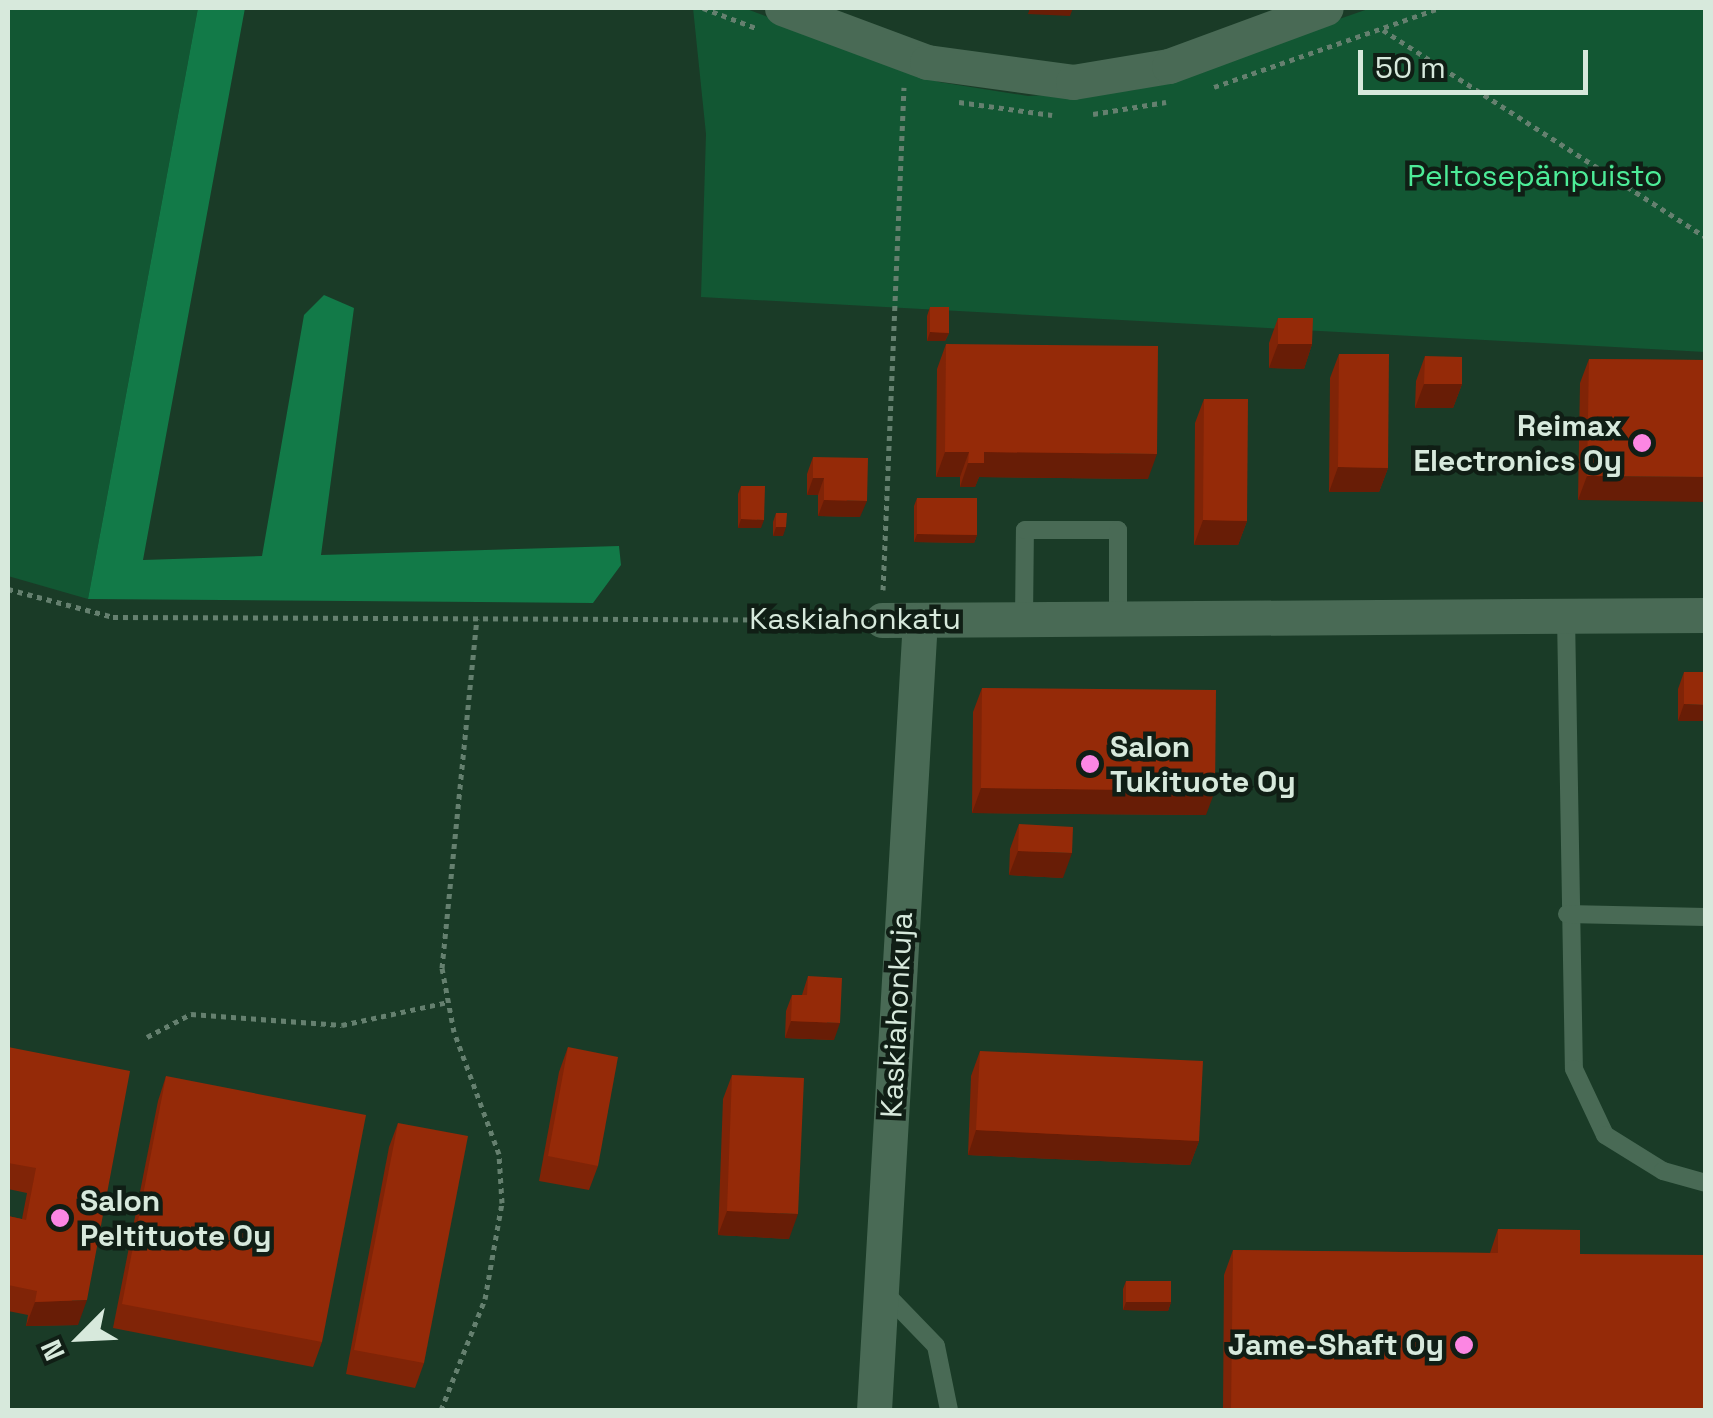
<!DOCTYPE html>
<html>
<head>
<meta charset="utf-8">
<style>
	body { margin:0 }
	#map { position:relative; width:1713px; height:1418px; overflow:hidden; background:#1a3b27; font-family:"Space Grotesk",sans-serif }
	div>[style] { position:absolute }
	.green>* { inset:0; background:#125733 }
	.forest>* { inset:0; background:#127a48 }
	.path>* { height:5px; margin-top:-2.5px; transform-origin:0; background:repeating-linear-gradient(90deg,#65806f 0 5px,transparent 0 10px) }
	.service>* { height:18px; margin:-9px; padding:0 9px; transform-origin:9px; border-radius:9px; background:#496a55 }
	.minor>* { height:35px; margin:-17.5px; padding:0 17.5px; transform-origin:17.5px; border-radius:17.5px; background:#496a55 }
	.wall>* { inset:0; background:#802407 }
	.shaded-wall>* { inset:0; background:#681d06 }
	.building>* { inset:0; background:#952a08 }
	.dots>* { width:28px; height:28px; translate:-50% -50%; box-sizing:border-box; border:5px solid #101e15; border-radius:50% }
	span { translate:-50% -50%; white-space:nowrap; text-align:center; line-height:1.15; -webkit-text-stroke:9px #101e15; paint-order:stroke }
	.park-label { font-size:30px; color:#4dec98 }
	.poi-label { font-size:30px; color:#d7e9dc; font-weight:700 }
	.right { translate:-100% -50%; text-align:right }
	.left { translate:0 -50%; text-align:left }
	.street-label { font-size:30px; color:#d7e9dc }
	.frame { position:absolute; inset:0; border:10px solid #d7e9dc; pointer-events:none }
	.north { position:absolute; left:30px; top:1288px; width:100px; height:100px; -webkit-text-stroke:8px #101e15; paint-order:stroke; rotate:246deg; font-size:28px; font-weight:700; line-height:40px; text-align:center; color:#d7e9dc }
	.north::after { content:''; display:block; margin:auto; width:35px; height:45px; background:#d7e9dc; clip-path:polygon(50% 0,100% 100%,50% 72%,0 100%) }
	.scale { position:absolute; left:1358px; top:50px; width:230px; height:45px; box-sizing:border-box; border:5px solid #d7e9dc; border-top:0; padding-left:12px; font-size:30px; line-height:35px; white-space:nowrap; color:#d7e9dc; -webkit-text-stroke:8px #101e15; paint-order:stroke }
</style>
</head>
<body>
<div id="map">
	<div class="green">
		<div style="clip-path:polygon(8px 8px,198px 8px,88px 599px,8px 576px)"></div>
		<div style="clip-path:polygon(693px 8px,744px 8px,939px 82px,1028px 96px,1135px 90px,1371px 8px,1705px 8px,1705px 352px,701px 297px,706px 134px)"></div>
	</div>
	<div class="forest">
		<div style="clip-path:polygon(198px 8px,245px 8px,143px 560px,262px 556px,304px 315px,324px 295px,354px 308px,321px 555px,619px 546px,621px 565px,593px 603px,88px 599px)"></div>
	</div>
	<div class="path">
		<div style="left:703px;top:8px;width:57px;rotate:20.7deg"></div>
		<div style="left:1383px;top:30px;width:384px;rotate:32.7deg"></div>
		<div style="left:1214px;top:87px;width:239px;rotate:-19.3deg"></div>
		<div style="left:959px;top:102px;width:94px;rotate:8deg"></div>
		<div style="left:1093px;top:114px;width:74px;rotate:-9.3deg"></div>
		<div style="left:8px;top:589px;width:109px;rotate:14.9deg"></div>
		<div style="left:113px;top:617px;width:738px;rotate:0.23deg"></div>
		<div style="left:883px;top:590px;width:503px;rotate:-87.61deg"></div>
		<div style="left:147px;top:1037px;width:50px;rotate:-27.6deg"></div>
		<div style="left:191px;top:1014px;width:151px;rotate:4.2deg"></div>
		<div style="left:342px;top:1025px;width:108px;rotate:-12.2deg"></div>
		<div style="left:441px;top:1410px;width:119px;rotate:-68.4deg"></div>
		<div style="left:485px;top:1299px;width:97px;rotate:-80deg"></div>
		<div style="left:502px;top:1203px;width:49px;rotate:-93.5deg"></div>
		<div style="left:499px;top:1154px;width:130px;rotate:-110.2deg"></div>
		<div style="left:454px;top:1032px;width:65px;rotate:-100.6deg"></div>
		<div style="left:442px;top:968px;width:351px;rotate:-84.3deg"></div>
	</div>
	<div class="service">
		<div style="left:1566px;top:616px;width:453px;rotate:89deg"></div>
		<div style="left:1574px;top:1069px;width:73px;rotate:64.8deg"></div>
		<div style="left:1605px;top:1135px;width:68px;rotate:31.8deg"></div>
		<div style="left:1663px;top:1171px;width:45px;rotate:15.6deg"></div>
		<div style="left:1024px;top:619px;width:89px;rotate:-89.4deg"></div>
		<div style="left:1025px;top:530px;width:93px"></div>
		<div style="left:1118px;top:530px;width:89px;rotate:90deg"></div>
		<div style="left:1567px;top:914px;width:139px;rotate:1.2deg"></div>
		<div style="left:881px;top:1289px;width:79px;rotate:46deg"></div>
		<div style="left:936px;top:1346px;width:65px;rotate:78.5deg"></div>
	</div>
	<div class="minor">
		<div style="left:782px;top:8px;width:155px;rotate:20.4deg"></div>
		<div style="left:927px;top:62px;width:147px;rotate:7.8deg"></div>
		<div style="left:1073px;top:82px;width:97px;rotate:-9.5deg"></div>
		<div style="left:1169px;top:66px;width:167px;rotate:-20.3deg"></div>
		<div style="left:882px;top:620px;width:824px;rotate:-0.35deg"></div>
		<div style="left:874px;top:1410px;width:791px;rotate:-86.67deg"></div>
	</div>
	<div class="wall">
		<div style="clip-path:polygon(930px 307px,949px 333px,945px 341px,927px 341px,927px 316px)"></div>
		<div style="clip-path:polygon(1278px 318px,1312px 344px,1304px 369px,1269px 368px,1269px 343px)"></div>
		<div style="clip-path:polygon(946px 344px,1148px 479px,979px 477px,975px 487px,960px 487px,960px 477px,936px 477px,937px 369px)"></div>
		<div style="clip-path:polygon(1339px 354px,1388px 468px,1379px 492px,1329px 492px,1330px 378px)"></div>
		<div style="clip-path:polygon(1425px 356px,1462px 384px,1453px 408px,1415px 408px,1416px 381px)"></div>
		<div style="clip-path:polygon(1589px 359px,1706px 360px,1578px 500px,1580px 383px)"></div>
		<div style="clip-path:polygon(1204px 399px,1247px 521px,1238px 545px,1194px 545px,1195px 423px)"></div>
		<div style="clip-path:polygon(813px 457px,860px 517px,818px 516px,818px 495px,807px 495px,807px 474px)"></div>
		<div style="clip-path:polygon(741px 486px,761px 528px,738px 528px,738px 494px)"></div>
		<div style="clip-path:polygon(917px 498px,977px 535px,974px 543px,914px 542px,914px 506px)"></div>
		<div style="clip-path:polygon(776px 513px,783px 536px,773px 536px,773px 522px)"></div>
		<div style="clip-path:polygon(1684px 672px,1706px 672px,1678px 721px,1678px 689px)"></div>
		<div style="clip-path:polygon(982px 688px,1206px 815px,972px 813px,973px 712px)"></div>
		<div style="clip-path:polygon(1019px 824px,1063px 878px,1009px 875px,1010px 849px)"></div>
		<div style="clip-path:polygon(808px 976px,834px 1040px,785px 1038px,786px 1011px,792px 995px,802px 995px)"></div>
		<div style="clip-path:polygon(8px 1047px,78px 1325px,26px 1326px,28px 1315px,8px 1311px,8px 1216px,22px 1219px,27px 1193px,8px 1189px)"></div>
		<div style="clip-path:polygon(568px 1047px,598px 1166px,589px 1190px,539px 1181px,559px 1072px)"></div>
		<div style="clip-path:polygon(980px 1051px,1199px 1141px,1190px 1165px,968px 1155px,971px 1076px)"></div>
		<div style="clip-path:polygon(732px 1075px,789px 1239px,718px 1235px,723px 1099px)"></div>
		<div style="clip-path:polygon(166px 1076px,322px 1342px,313px 1367px,113px 1328px,158px 1101px)"></div>
		<div style="clip-path:polygon(398px 1123px,424px 1363px,415px 1388px,346px 1374px,389px 1147px)"></div>
		<div style="clip-path:polygon(1498px 1229px,1580px 1254px,1706px 1410px,1223px 1410px,1224px 1275px,1233px 1250px,1490px 1253px)"></div>
		<div style="clip-path:polygon(1126px 1281px,1171px 1302px,1168px 1311px,1123px 1310px,1123px 1289px)"></div>
	</div>
	<div class="shaded-wall">
		<div style="clip-path:polygon(1030px 8px,1073px 8px,1070px 16px,1028px 14px)"></div>
		<div style="clip-path:polygon(930px 332px,949px 333px,945px 341px,927px 341px)"></div>
		<div style="clip-path:polygon(1278px 344px,1312px 344px,1304px 369px,1269px 368px)"></div>
		<div style="clip-path:polygon(1424px 384px,1462px 384px,1453px 408px,1415px 408px)"></div>
		<div style="clip-path:polygon(945px 452px,969px 452px,960px 477px,936px 477px)"></div>
		<div style="clip-path:polygon(984px 452px,1157px 454px,1148px 479px,979px 477px,975px 487px,960px 487px,968px 463px)"></div>
		<div style="clip-path:polygon(1338px 467px,1388px 468px,1379px 492px,1329px 492px)"></div>
		<div style="clip-path:polygon(1587px 476px,1706px 477px,1706px 502px,1578px 500px)"></div>
		<div style="clip-path:polygon(813px 478px,824px 478px,818px 495px,807px 495px)"></div>
		<div style="clip-path:polygon(824px 500px,867px 501px,860px 517px,818px 516px)"></div>
		<div style="clip-path:polygon(741px 519px,764px 520px,761px 528px,738px 528px)"></div>
		<div style="clip-path:polygon(1203px 520px,1247px 521px,1238px 545px,1194px 545px)"></div>
		<div style="clip-path:polygon(776px 527px,786px 527px,783px 536px,773px 536px)"></div>
		<div style="clip-path:polygon(917px 534px,977px 535px,974px 543px,914px 542px)"></div>
		<div style="clip-path:polygon(1684px 704px,1706px 705px,1706px 721px,1678px 721px)"></div>
		<div style="clip-path:polygon(981px 788px,1215px 791px,1206px 815px,972px 813px)"></div>
		<div style="clip-path:polygon(1018px 851px,1072px 853px,1063px 878px,1009px 875px)"></div>
		<div style="clip-path:polygon(791px 1021px,840px 1023px,834px 1040px,785px 1038px)"></div>
		<div style="clip-path:polygon(976px 1130px,1199px 1141px,1190px 1165px,968px 1155px)"></div>
		<div style="clip-path:polygon(727px 1211px,798px 1214px,789px 1239px,718px 1235px)"></div>
		<div style="clip-path:polygon(87px 1300px,78px 1325px,26px 1326px,35px 1302px)"></div>
		<div style="clip-path:polygon(1126px 1302px,1171px 1302px,1168px 1311px,1123px 1310px)"></div>
	</div>
	<div class="building">
		<div style="clip-path:polygon(930px 307px,949px 307px,949px 333px,930px 332px)"></div>
		<div style="clip-path:polygon(1278px 318px,1313px 318px,1312px 344px,1278px 344px)"></div>
		<div style="clip-path:polygon(946px 344px,1158px 346px,1157px 454px,984px 452px,984px 463px,968px 463px,969px 452px,945px 452px)"></div>
		<div style="clip-path:polygon(1339px 354px,1389px 354px,1388px 468px,1338px 467px)"></div>
		<div style="clip-path:polygon(1425px 356px,1462px 357px,1462px 384px,1424px 384px)"></div>
		<div style="clip-path:polygon(1589px 359px,1706px 360px,1706px 477px,1587px 476px)"></div>
		<div style="clip-path:polygon(1204px 399px,1248px 399px,1247px 521px,1203px 520px)"></div>
		<div style="clip-path:polygon(813px 457px,868px 458px,867px 501px,824px 500px,824px 478px,813px 478px)"></div>
		<div style="clip-path:polygon(741px 486px,765px 486px,764px 520px,741px 519px)"></div>
		<div style="clip-path:polygon(917px 498px,977px 498px,977px 535px,917px 534px)"></div>
		<div style="clip-path:polygon(776px 513px,787px 513px,786px 527px,776px 527px)"></div>
		<div style="clip-path:polygon(1684px 672px,1706px 672px,1706px 705px,1684px 704px)"></div>
		<div style="clip-path:polygon(982px 688px,1216px 690px,1215px 791px,981px 788px)"></div>
		<div style="clip-path:polygon(1019px 824px,1073px 827px,1072px 853px,1018px 851px)"></div>
		<div style="clip-path:polygon(808px 976px,842px 978px,840px 1023px,791px 1021px,792px 995px,807px 995px)"></div>
		<div style="clip-path:polygon(8px 1047px,130px 1071px,87px 1300px,35px 1302px,37px 1291px,8px 1285px,8px 1216px,26px 1220px,36px 1168px,8px 1163px)"></div>
		<div style="clip-path:polygon(568px 1047px,618px 1057px,598px 1166px,548px 1156px)"></div>
		<div style="clip-path:polygon(980px 1051px,1203px 1061px,1199px 1141px,976px 1130px)"></div>
		<div style="clip-path:polygon(732px 1075px,804px 1078px,798px 1214px,727px 1211px)"></div>
		<div style="clip-path:polygon(166px 1076px,366px 1115px,322px 1342px,122px 1304px)"></div>
		<div style="clip-path:polygon(398px 1123px,468px 1136px,424px 1363px,354px 1350px)"></div>
		<div style="clip-path:polygon(1498px 1229px,1580px 1230px,1580px 1254px,1706px 1255px,1706px 1410px,1231px 1410px,1233px 1250px,1498px 1253px)"></div>
		<div style="clip-path:polygon(1126px 1281px,1171px 1281px,1171px 1302px,1126px 1302px)"></div>
	</div>
	<div class="dots">
		<div style="left:1642px;top:443px;background:#fc86e3"></div>
		<div style="left:1090px;top:764px;background:#fc86e3"></div>
		<div style="left:60px;top:1218px;background:#fc86e3"></div>
		<div style="left:1464px;top:1345px;background:#fc86e3"></div>
	</div>
	<div class="park-label">
		<span style="left:1535px;top:176px">Peltosepänpuisto</span>
	</div>
	<div class="poi-label">
		<span class="right" style="left:1622px;top:443px">Reimax<br>Electronics Oy</span>
		<span class="left" style="left:1110px;top:764px">Salon<br>Tukituote Oy</span>
		<span class="left" style="left:80px;top:1218px">Salon<br>Peltituote Oy</span>
		<span class="right" style="left:1444px;top:1345px">Jame-Shaft Oy</span>
	</div>
	<div class="street-label">
		<span style="left:855px;top:619px">Kaskiahonkatu</span>
		<span style="left:897px;top:1015px;rotate:-87deg">Kaskiahonkuja</span>
	</div>
	<div class="frame"></div>
	<div class="north">N</div>
	<div class="scale">50 m</div>
</div>
</body>
</html>
